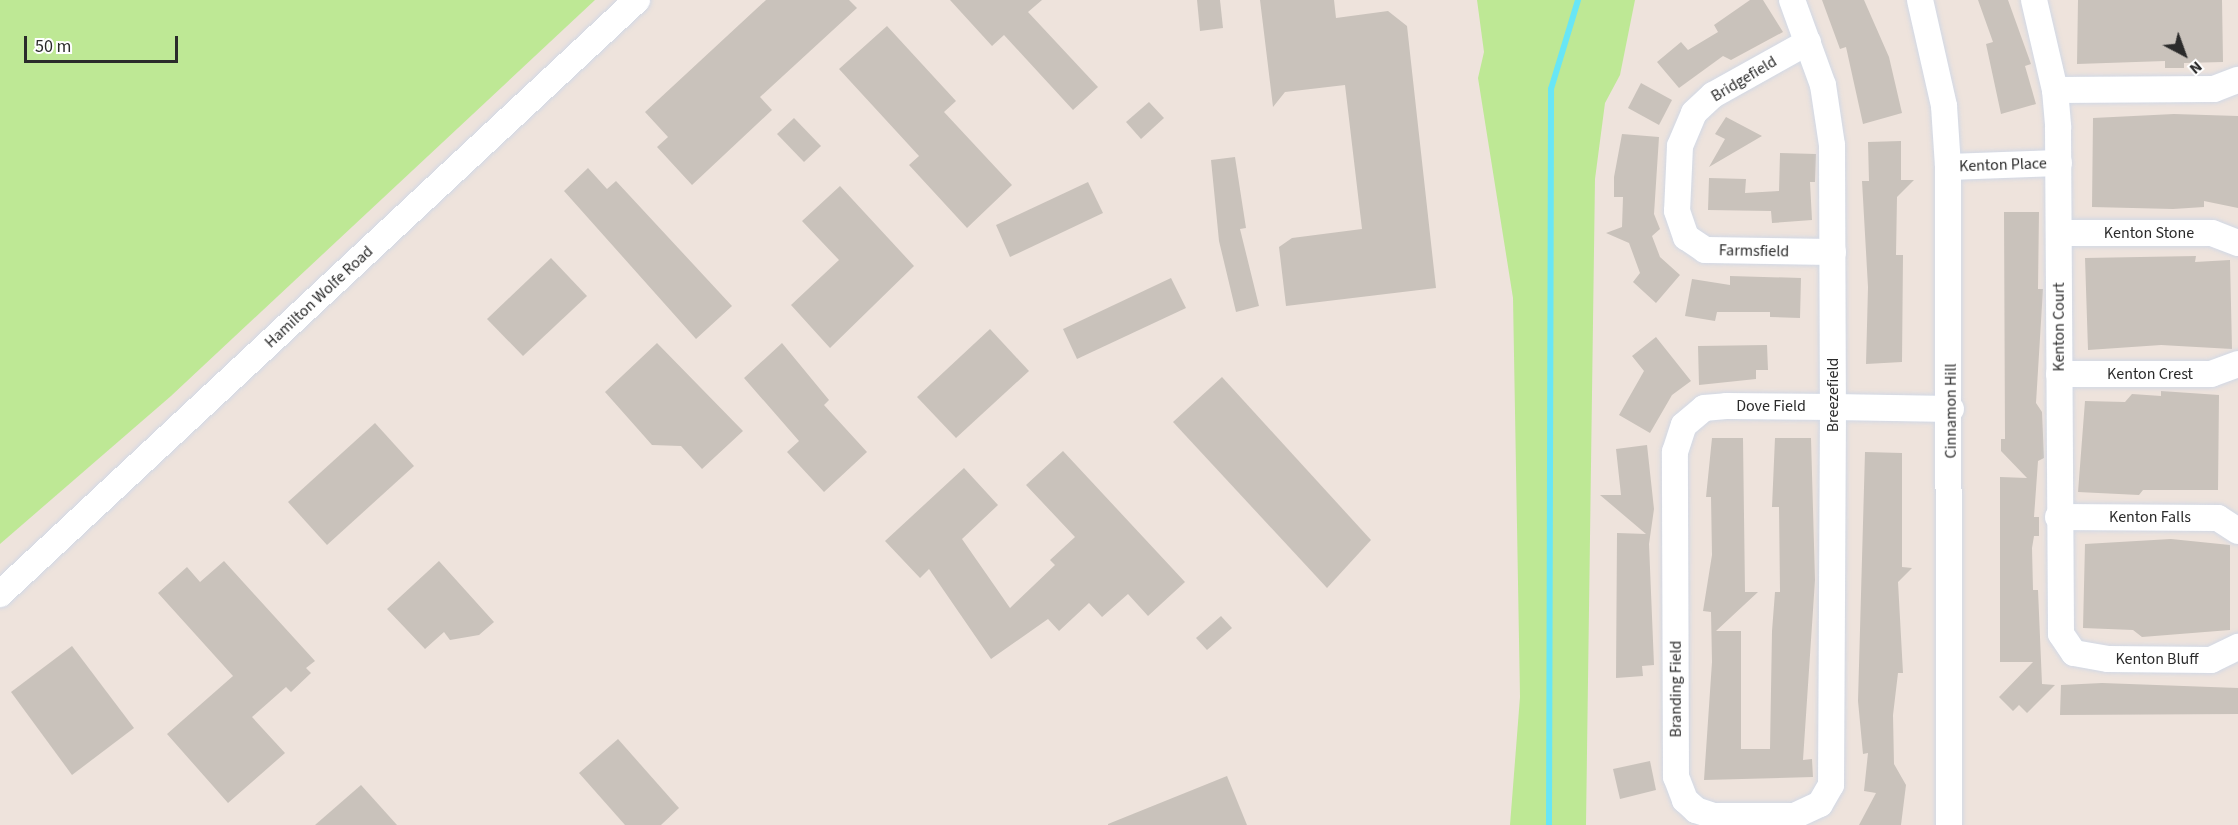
<!DOCTYPE html>
<html>
<head>
<meta charset="utf-8">
<style>
  body { margin:0 }
  #map { position:relative; width:2238px; height:825px; overflow:hidden; background:#eee3dc; font-family:"Source Sans 3",sans-serif }
  div>[style] { position:absolute }
  [style*='--x'] { left:calc(var(--x)*1px); top:calc(var(--y)*1px); width:calc(var(--w)*1px); rotate:calc(var(--a)*1deg) }
  .green>* { inset:0; background:#bee895 }
  .stream>* { height:6px; margin:-3px; padding:0 3px; transform-origin:3px; border-radius:3px; background:#68e6f6 }
  .building>* { inset:0; background:#c9c2bb }
  .roads { filter:drop-shadow(0 0 2px #d1d8e5) drop-shadow(0 0 2px #d1d8e5) }
  .minor>* { height:26px; margin:-13px; padding:0 13px; transform-origin:13px; border-radius:13px; background:#fff }
  span { translate:-50% -50%; white-space:nowrap; text-align:center; line-height:1.15; -webkit-text-stroke:5px #fff; paint-order:stroke }
  .street-label { font-size:16px; color:#2b2b2b }
  .north { position:absolute; left:2154px; top:24px; width:60px; height:60px; -webkit-text-stroke:4px #fff; paint-order:stroke; rotate:139deg; font-size:16px; font-weight:700; line-height:24px; text-align:center; color:#2b2b2b }
  .north::after { content:''; display:block; margin:auto; width:21px; height:27px; background:#2b2b2b; clip-path:polygon(50% 0,100% 100%,50% 72%,0 100%) }
  .scale { position:absolute; left:24px; top:36px; width:154px; height:27px; box-sizing:border-box; border:3px solid #2b2b2b; border-top:0; padding-left:8px; font-size:18px; line-height:21px; white-space:nowrap; color:#2b2b2b; -webkit-text-stroke:4px #fff; paint-order:stroke }
</style>
</head>
<body>
<div id="map">
  <div class="green">
    <div style="clip-path:polygon(0 0,595px 0,171px 396px,0 544px)"></div>
    <div style="clip-path:polygon(1477px 0,1635px 0,1620px 75px,1605px 103px,1595px 179px,1586px 825px,1510px 825px,1520px 697px,1513px 298px,1478px 78px,1484px 52px)"></div>
  </div>
  <div class="stream">
    <div style="--x:1549;--y:825;--w:736;--a:-89.84"></div>
    <div style="--x:1551;--y:89;--w:93;--a:-73.1"></div>
  </div>
  <div class="building">
    <div style="clip-path:polygon(766px 0,849px 0,857px 8px,760px 97px,772px 110px,692px 185px,657px 147px,668px 137px,645px 112px)"></div>
    <div style="clip-path:polygon(950px 0,1042px 0,1028px 12px,1098px 87px,1073px 110px,1004px 35px,992px 46px)"></div>
    <div style="clip-path:polygon(1197px 0,1220px 0,1223px 28px,1200px 31px)"></div>
    <div style="clip-path:polygon(1260px 0,1334px 0,1336px 18px,1388px 11px,1407px 26px,1436px 288px,1286px 306px,1279px 247px,1292px 238px,1362px 229px,1345px 85px,1285px 92px,1273px 107px)"></div>
    <div style="clip-path:polygon(1750px 0,1763px 0,1783px 32px,1731px 60px,1723px 56px,1679px 88px,1657px 62px,1681px 42px,1688px 50px,1718px 32px,1714px 25px)"></div>
    <div style="clip-path:polygon(1822px 0,1864px 0,1889px 57px,1902px 113px,1863px 124px,1846px 47px,1840px 49px)"></div>
    <div style="clip-path:polygon(1978px 0,2008px 0,2031px 64px,2025px 66px,2036px 104px,2001px 114px,1986px 44px,1993px 42px)"></div>
    <div style="clip-path:polygon(2078px 0,2222px 0,2223px 62px,2184px 63px,2184px 68px,2165px 68px,2165px 61px,2077px 64px)"></div>
    <div style="clip-path:polygon(887px 26px,956px 101px,944px 112px,1012px 185px,967px 228px,909px 165px,919px 156px,839px 69px)"></div>
    <div style="clip-path:polygon(1641px 83px,1672px 100px,1659px 125px,1628px 108px)"></div>
    <div style="clip-path:polygon(1149px 102px,1164px 118px,1141px 139px,1126px 122px)"></div>
    <div style="clip-path:polygon(2174px 114px,2238px 116px,2238px 208px,2204px 201px,2204px 207px,2173px 209px,2092px 207px,2093px 118px)"></div>
    <div style="clip-path:polygon(1726px 117px,1762px 136px,1709px 167px,1725px 139px,1715px 134px)"></div>
    <div style="clip-path:polygon(794px 118px,821px 146px,804px 162px,777px 134px)"></div>
    <div style="clip-path:polygon(1622px 134px,1659px 137px,1654px 214px,1660px 229px,1652px 236px,1660px 257px,1680px 275px,1656px 303px,1633px 282px,1640px 273px,1629px 243px,1606px 233px,1622px 227px,1623px 197px,1614px 197px,1614px 177px)"></div>
    <div style="clip-path:polygon(1901px 141px,1901px 180px,1914px 180px,1897px 197px,1896px 255px,1903px 255px,1902px 362px,1866px 364px,1868px 287px,1862px 181px,1869px 181px,1868px 142px)"></div>
    <div style="clip-path:polygon(1780px 153px,1816px 154px,1815px 182px,1810px 182px,1812px 220px,1772px 223px,1771px 211px,1708px 210px,1709px 178px,1746px 179px,1745px 193px,1779px 191px)"></div>
    <div style="clip-path:polygon(1235px 157px,1246px 228px,1240px 229px,1259px 306px,1236px 312px,1219px 241px,1211px 160px)"></div>
    <div style="clip-path:polygon(588px 168px,607px 189px,616px 181px,732px 306px,696px 339px,564px 191px)"></div>
    <div style="clip-path:polygon(1088px 182px,1103px 213px,1010px 257px,996px 225px)"></div>
    <div style="clip-path:polygon(840px 186px,914px 266px,830px 348px,791px 305px,839px 260px,802px 221px)"></div>
    <div style="clip-path:polygon(2004px 212px,2039px 212px,2038px 289px,2043px 289px,2036px 403px,2042px 412px,2044px 458px,2038px 461px,2034px 517px,2039px 517px,2039px 536px,2034px 536px,2032px 548px,2033px 590px,2038px 590px,2042px 684px,2055px 685px,2027px 713px,2019px 705px,2013px 711px,1999px 697px,2033px 662px,2000px 662px,2000px 477px,2027px 478px,2001px 451px,2001px 439px,2005px 439px)"></div>
    <div style="clip-path:polygon(2196px 256px,2195px 262px,2230px 260px,2232px 349px,2161px 345px,2088px 350px,2085px 258px)"></div>
    <div style="clip-path:polygon(551px 258px,587px 296px,523px 356px,487px 319px)"></div>
    <div style="clip-path:polygon(1730px 276px,1801px 278px,1800px 318px,1770px 317px,1770px 312px,1717px 312px,1715px 321px,1685px 316px,1692px 279px,1730px 285px)"></div>
    <div style="clip-path:polygon(1171px 278px,1186px 308px,1077px 359px,1063px 329px)"></div>
    <div style="clip-path:polygon(990px 329px,1029px 371px,956px 438px,917px 397px)"></div>
    <div style="clip-path:polygon(1656px 337px,1691px 381px,1672px 395px,1650px 433px,1619px 415px,1644px 371px,1632px 356px)"></div>
    <div style="clip-path:polygon(657px 343px,743px 431px,702px 469px,681px 446px,652px 445px,605px 392px)"></div>
    <div style="clip-path:polygon(782px 343px,829px 400px,824px 405px,867px 452px,824px 492px,787px 452px,799px 441px,744px 378px)"></div>
    <div style="clip-path:polygon(1767px 345px,1768px 370px,1756px 370px,1756px 379px,1699px 385px,1698px 346px)"></div>
    <div style="clip-path:polygon(1222px 377px,1371px 540px,1327px 588px,1173px 422px)"></div>
    <div style="clip-path:polygon(2161px 391px,2219px 395px,2218px 490px,2143px 490px,2139px 495px,2078px 492px,2085px 401px,2125px 402px,2132px 394px,2161px 396px)"></div>
    <div style="clip-path:polygon(375px 423px,414px 466px,327px 545px,288px 502px)"></div>
    <div style="clip-path:polygon(1712px 438px,1743px 438px,1745px 592px,1758px 592px,1716px 631px,1741px 631px,1741px 749px,1770px 749px,1772px 631px,1775px 592px,1780px 592px,1779px 507px,1772px 507px,1775px 438px,1811px 438px,1815px 580px,1803px 760px,1812px 759px,1813px 777px,1704px 780px,1712px 662px,1711px 612px,1703px 611px,1712px 555px,1711px 497px,1706px 497px)"></div>
    <div style="clip-path:polygon(1647px 445px,1654px 509px,1649px 544px,1654px 665px,1642px 666px,1643px 676px,1616px 678px,1617px 533px,1646px 534px,1600px 495px,1621px 495px,1616px 449px)"></div>
    <div style="clip-path:polygon(1063px 451px,1185px 582px,1148px 616px,1128px 594px,1102px 617px,1089px 603px,1059px 631px,1048px 619px,991px 659px,929px 569px,920px 578px,885px 541px,964px 468px,998px 505px,962px 539px,1010px 608px,1055px 565px,1050px 560px,1075px 537px,1026px 485px)"></div>
    <div style="clip-path:polygon(1865px 452px,1902px 453px,1902px 567px,1912px 568px,1898px 582px,1903px 673px,1898px 673px,1893px 715px,1894px 764px,1906px 785px,1901px 825px,1859px 825px,1876px 793px,1864px 791px,1868px 753px,1863px 754px,1858px 701px)"></div>
    <div style="clip-path:polygon(2171px 539px,2230px 545px,2230px 630px,2142px 637px,2133px 630px,2083px 628px,2085px 544px)"></div>
    <div style="clip-path:polygon(224px 561px,315px 661px,306px 668px,311px 673px,291px 692px,286px 687px,252px 717px,285px 753px,228px 803px,167px 734px,233px 676px,158px 593px,187px 567px,200px 582px)"></div>
    <div style="clip-path:polygon(439px 561px,494px 622px,479px 635px,450px 640px,444px 632px,425px 649px,387px 609px)"></div>
    <div style="clip-path:polygon(1221px 616px,1232px 628px,1207px 650px,1196px 638px)"></div>
    <div style="clip-path:polygon(72px 646px,134px 728px,72px 775px,11px 692px)"></div>
    <div style="clip-path:polygon(2102px 683px,2238px 688px,2238px 714px,2060px 715px,2061px 685px)"></div>
    <div style="clip-path:polygon(618px 739px,679px 808px,661px 825px,625px 825px,579px 773px)"></div>
    <div style="clip-path:polygon(1650px 761px,1656px 790px,1620px 799px,1613px 769px)"></div>
    <div style="clip-path:polygon(1227px 776px,1247px 825px,1108px 825px,1108px 824px)"></div>
    <div style="clip-path:polygon(361px 785px,397px 825px,315px 825px)"></div>
  </div>
  <div class="roads">
    <div class="minor">
      <div style="--x:1792;--y:0;--w:90;--a:70"></div>
      <div style="--x:1823;--y:85;--w:61;--a:81.5"></div>
      <div style="--x:1832;--y:145;--w:262;--a:89.8"></div>
      <div style="--x:1833;--y:407;--w:378;--a:90.3"></div>
      <div style="--x:1831;--y:785;--w:22;--a:120"></div>
      <div style="--x:1820;--y:804;--w:29;--a:155"></div>
      <div style="--x:1794;--y:816;--w:80;--a:180"></div>
      <div style="--x:1714;--y:816;--w:19;--a:-162"></div>
      <div style="--x:1696;--y:810;--w:15;--a:-138"></div>
      <div style="--x:1685;--y:800;--w:25;--a:-111"></div>
      <div style="--x:1676;--y:777;--w:325;--a:-90.2"></div>
      <div style="--x:1675;--y:452;--w:28;--a:-72"></div>
      <div style="--x:1684;--y:425;--w:26;--a:-40"></div>
      <div style="--x:1704;--y:408;--w:22;--a:-5"></div>
      <div style="--x:1726;--y:406;--w:107;--a:0.5"></div>
      <div style="--x:1833;--y:407;--w:118;--a:1"></div>
      <div style="--x:1920;--y:0;--w:109;--a:77.2"></div>
      <div style="--x:1944;--y:106;--w:61;--a:86.2"></div>
      <div style="--x:1948;--y:167;--w:658;--a:89.91"></div>
      <div style="--x:2034;--y:0;--w:92;--a:76.9"></div>
      <div style="--x:2055;--y:90;--w:38;--a:85"></div>
      <div style="--x:2058;--y:128;--w:506;--a:89.66"></div>
      <div style="--x:2061;--y:634;--w:23;--a:56"></div>
      <div style="--x:2074;--y:653;--w:35;--a:10"></div>
      <div style="--x:2108;--y:659;--w:103;--a:0.6"></div>
      <div style="--x:2211;--y:660;--w:30;--a:-26"></div>
      <div style="--x:1808;--y:42;--w:109;--a:150.8"></div>
      <div style="--x:1713;--y:95;--w:26;--a:137"></div>
      <div style="--x:1694;--y:113;--w:36;--a:113"></div>
      <div style="--x:1680;--y:146;--w:65;--a:92.6"></div>
      <div style="--x:1677;--y:211;--w:28;--a:71"></div>
      <div style="--x:1686;--y:237;--w:23;--a:34"></div>
      <div style="--x:1705;--y:250;--w:128;--a:0.9"></div>
      <div style="--x:2055;--y:90;--w:159;--a:-0.4"></div>
      <div style="--x:2214;--y:89;--w:26;--a:-21"></div>
      <div style="--x:1948;--y:167;--w:111;--a:-2.1"></div>
      <div style="--x:2059;--y:233;--w:153;--a:0"></div>
      <div style="--x:2212;--y:233;--w:28;--a:21"></div>
      <div style="--x:2059;--y:374;--w:152;--a:0"></div>
      <div style="--x:2211;--y:374;--w:29;--a:-20"></div>
      <div style="--x:2058;--y:517;--w:160;--a:0.4"></div>
      <div style="--x:2218;--y:518;--w:24;--a:33"></div>
      <div style="--x:0;--y:594;--w:871;--a:-43"></div>
    </div>
  </div>
  <div class="street-label">
    <span style="left:1744px;top:79px;rotate:-31deg">Bridgefield</span>
    <span style="left:2003px;top:165px;rotate:-2deg">Kenton Place</span>
    <span style="left:2149px;top:233px">Kenton Stone</span>
    <span style="left:1754px;top:251px;rotate:1deg">Farmsfield</span>
    <span style="left:319px;top:297px;rotate:-43deg">Hamilton Wolfe Road</span>
    <span style="left:2059px;top:327px;rotate:-90deg">Kenton Court</span>
    <span style="left:2150px;top:374px">Kenton Crest</span>
    <span style="left:1833px;top:395px;rotate:-90deg">Breezefield</span>
    <span style="left:1771px;top:406px">Dove Field</span>
    <span style="left:1951px;top:411px;rotate:-90deg">Cinnamon Hill</span>
    <span style="left:2150px;top:517px">Kenton Falls</span>
    <span style="left:2157px;top:659px">Kenton Bluff</span>
    <span style="left:1676px;top:689px;rotate:-90deg">Branding Field</span>
  </div>
  <div class="north">N</div>
  <div class="scale">50 m</div>
</div>
</body>
</html>
